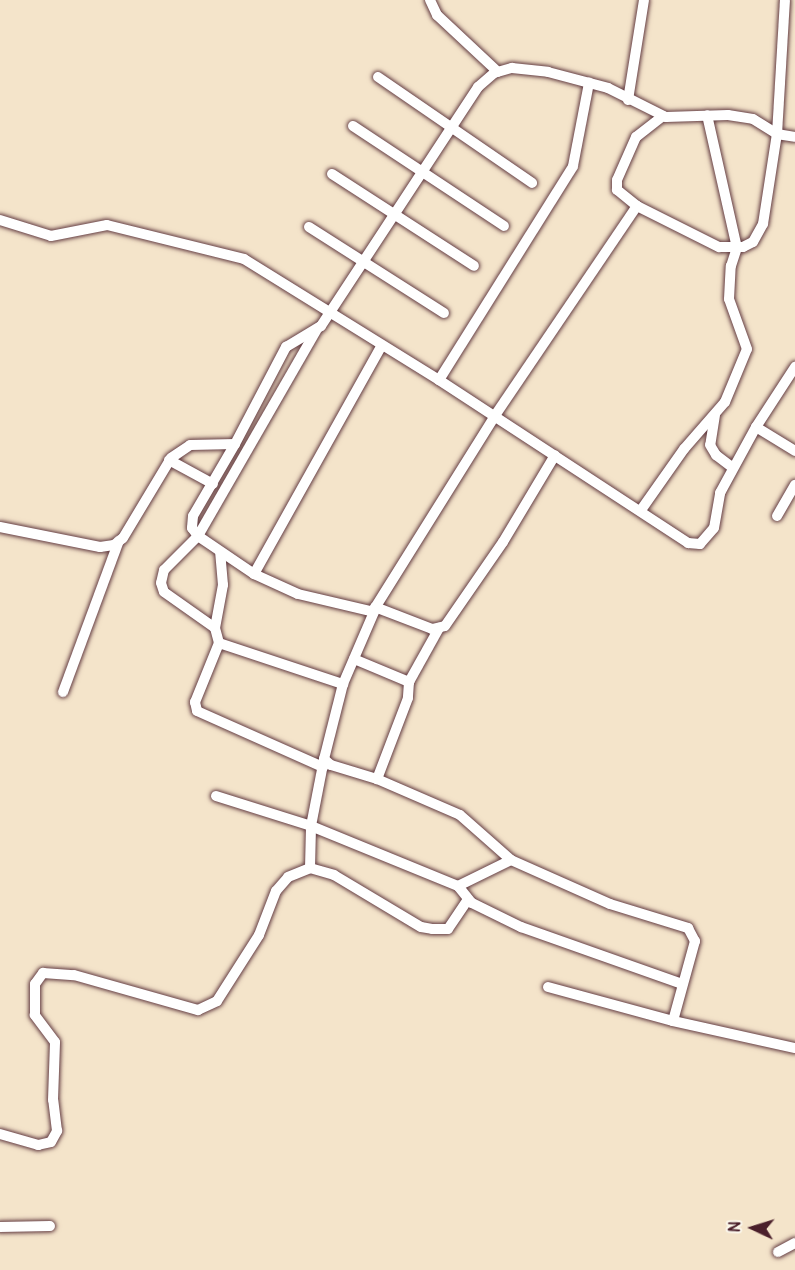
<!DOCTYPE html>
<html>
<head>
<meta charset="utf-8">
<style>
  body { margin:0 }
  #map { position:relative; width:795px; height:1270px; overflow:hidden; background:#f4e4ca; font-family:Pangolin,sans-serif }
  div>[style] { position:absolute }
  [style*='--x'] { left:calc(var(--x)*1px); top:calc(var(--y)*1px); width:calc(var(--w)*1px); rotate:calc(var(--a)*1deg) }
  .roads { filter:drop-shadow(0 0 2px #643d43) drop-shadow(0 0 2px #643d43) }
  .minor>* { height:10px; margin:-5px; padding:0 5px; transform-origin:5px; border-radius:5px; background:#fff }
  span { translate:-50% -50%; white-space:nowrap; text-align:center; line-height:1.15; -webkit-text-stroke:4.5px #fbf7ec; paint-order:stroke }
  .north { position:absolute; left:723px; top:1198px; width:60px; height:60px; -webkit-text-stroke:4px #fbf7ec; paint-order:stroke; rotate:274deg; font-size:16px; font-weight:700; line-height:24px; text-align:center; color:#4a1f2b }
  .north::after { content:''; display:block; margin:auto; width:21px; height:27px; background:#4a1f2b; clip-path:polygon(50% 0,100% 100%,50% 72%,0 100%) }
</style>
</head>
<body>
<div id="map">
  <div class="roads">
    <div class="minor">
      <div style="--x:430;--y:0;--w:17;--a:65"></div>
      <div style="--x:437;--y:15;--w:83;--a:43.1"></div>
      <div style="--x:378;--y:77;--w:187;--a:34.5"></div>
      <div style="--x:628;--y:100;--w:101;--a:-80.9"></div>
      <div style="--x:353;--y:126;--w:181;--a:33.5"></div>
      <div style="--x:332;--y:174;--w:169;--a:32.9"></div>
      <div style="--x:637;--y:206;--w:26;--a:-141"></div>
      <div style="--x:617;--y:190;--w:10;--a:-90"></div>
      <div style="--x:617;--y:180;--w:47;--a:-66.2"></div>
      <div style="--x:636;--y:137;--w:34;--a:-38"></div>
      <div style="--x:0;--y:220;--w:53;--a:17.4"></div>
      <div style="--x:51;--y:236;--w:57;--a:-11.1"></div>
      <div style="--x:107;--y:225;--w:141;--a:13.9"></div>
      <div style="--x:244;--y:259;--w:229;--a:31.8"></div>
      <div style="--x:439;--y:380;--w:298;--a:33.2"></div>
      <div style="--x:688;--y:543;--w:12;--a:5"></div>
      <div style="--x:700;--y:544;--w:21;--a:-49"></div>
      <div style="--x:714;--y:528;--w:36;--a:-80"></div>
      <div style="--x:720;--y:493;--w:75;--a:-61.4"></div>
      <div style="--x:756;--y:427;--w:46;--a:31.6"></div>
      <div style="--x:309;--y:227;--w:160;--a:32.5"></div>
      <div style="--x:317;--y:329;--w:239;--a:119.9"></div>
      <div style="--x:198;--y:536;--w:48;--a:135"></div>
      <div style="--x:164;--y:570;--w:13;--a:103"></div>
      <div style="--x:161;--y:583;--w:9;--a:72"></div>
      <div style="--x:164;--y:592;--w:62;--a:35.2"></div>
      <div style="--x:215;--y:628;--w:16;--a:75"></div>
      <div style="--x:219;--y:643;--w:131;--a:18.3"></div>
      <div style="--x:439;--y:380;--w:252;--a:-57.9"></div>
      <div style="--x:573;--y:166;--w:85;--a:-79.1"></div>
      <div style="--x:715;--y:415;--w:30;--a:99"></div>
      <div style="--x:710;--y:445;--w:12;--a:59"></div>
      <div style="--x:716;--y:455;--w:21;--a:37"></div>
      <div style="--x:756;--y:427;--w:72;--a:-57"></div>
      <div style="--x:235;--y:444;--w:83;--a:120.3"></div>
      <div style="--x:193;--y:516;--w:12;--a:95"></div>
      <div style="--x:192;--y:528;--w:10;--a:53"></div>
      <div style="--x:198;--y:536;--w:68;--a:34.2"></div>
      <div style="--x:254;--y:574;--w:48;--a:24.4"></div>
      <div style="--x:298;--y:594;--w:78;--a:13.3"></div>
      <div style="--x:374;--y:612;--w:78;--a:113.3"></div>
      <div style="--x:343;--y:684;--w:77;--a:104.2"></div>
      <div style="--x:324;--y:759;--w:9;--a:41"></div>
      <div style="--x:331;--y:765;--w:48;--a:16.9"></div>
      <div style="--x:377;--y:779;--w:90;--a:23.4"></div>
      <div style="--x:460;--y:815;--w:68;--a:41.4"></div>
      <div style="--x:511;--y:860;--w:108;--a:24"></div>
      <div style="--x:610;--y:904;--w:82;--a:17.1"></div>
      <div style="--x:688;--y:928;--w:15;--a:62"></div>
      <div style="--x:695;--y:941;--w:83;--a:105.4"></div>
      <div style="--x:673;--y:1021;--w:125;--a:12.5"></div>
      <div style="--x:169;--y:460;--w:50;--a:28.6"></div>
      <div style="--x:641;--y:510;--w:75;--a:-54.8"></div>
      <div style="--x:684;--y:449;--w:62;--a:-48.9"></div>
      <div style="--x:725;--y:402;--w:57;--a:-67.5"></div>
      <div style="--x:747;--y:349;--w:53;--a:-109.8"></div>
      <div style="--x:729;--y:299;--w:33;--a:-87"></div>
      <div style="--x:731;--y:266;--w:19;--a:-72"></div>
      <div style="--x:737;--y:248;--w:136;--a:-102.7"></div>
      <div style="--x:777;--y:516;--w:36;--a:-60"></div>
      <div style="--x:0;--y:527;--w:102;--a:11.3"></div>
      <div style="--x:100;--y:547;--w:14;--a:-8"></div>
      <div style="--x:114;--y:545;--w:11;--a:-38"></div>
      <div style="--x:123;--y:538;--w:93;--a:-59"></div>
      <div style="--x:171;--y:458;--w:23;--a:-34"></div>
      <div style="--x:190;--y:445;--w:45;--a:-1.3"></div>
      <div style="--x:235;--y:444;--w:110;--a:-62.3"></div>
      <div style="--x:286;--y:347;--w:41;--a:-31"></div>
      <div style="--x:321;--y:326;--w:286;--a:-56.7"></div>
      <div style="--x:478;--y:87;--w:21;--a:-41"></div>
      <div style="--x:494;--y:73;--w:19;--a:-16"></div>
      <div style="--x:512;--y:68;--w:36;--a:6"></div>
      <div style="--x:548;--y:72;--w:62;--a:14.9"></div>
      <div style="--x:608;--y:88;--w:65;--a:26.6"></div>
      <div style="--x:666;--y:117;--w:62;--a:-1.8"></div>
      <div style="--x:728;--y:115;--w:25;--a:9"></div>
      <div style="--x:753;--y:119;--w:28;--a:32"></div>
      <div style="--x:777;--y:134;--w:18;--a:9"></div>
      <div style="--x:254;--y:574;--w:262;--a:-60.8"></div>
      <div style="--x:375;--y:607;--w:61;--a:21.1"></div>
      <div style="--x:432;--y:629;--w:13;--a:-13"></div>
      <div style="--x:445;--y:626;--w:102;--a:-55.4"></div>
      <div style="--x:503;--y:542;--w:101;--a:-59.1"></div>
      <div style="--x:373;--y:611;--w:229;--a:-58"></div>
      <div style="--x:494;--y:417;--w:255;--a:-55.9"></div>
      <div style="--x:637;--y:206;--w:92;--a:26.6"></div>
      <div style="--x:719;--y:247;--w:24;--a:0"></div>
      <div style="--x:743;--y:247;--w:11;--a:-27"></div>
      <div style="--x:753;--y:242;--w:21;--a:-61"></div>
      <div style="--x:763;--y:224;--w:91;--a:-81.2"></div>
      <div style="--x:777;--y:134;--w:134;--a:-86.6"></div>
      <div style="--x:215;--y:628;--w:44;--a:-79.5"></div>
      <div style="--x:223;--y:585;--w:32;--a:-95"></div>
      <div style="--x:219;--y:643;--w:64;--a:112.1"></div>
      <div style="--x:195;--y:702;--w:9;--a:77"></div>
      <div style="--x:197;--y:711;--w:138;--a:24"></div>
      <div style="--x:354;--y:659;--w:60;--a:22.7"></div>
      <div style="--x:409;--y:682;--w:16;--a:94"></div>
      <div style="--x:408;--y:698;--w:87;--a:110.9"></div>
      <div style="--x:409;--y:682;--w:62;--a:-60.9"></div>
      <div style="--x:63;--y:692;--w:161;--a:-69.7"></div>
      <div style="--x:216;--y:796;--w:100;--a:17.5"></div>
      <div style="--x:311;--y:826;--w:159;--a:22.2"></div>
      <div style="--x:458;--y:886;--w:22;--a:51"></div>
      <div style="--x:472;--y:903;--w:55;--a:26.1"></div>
      <div style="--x:521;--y:927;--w:171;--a:19.5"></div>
      <div style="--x:310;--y:868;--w:25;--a:16"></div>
      <div style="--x:334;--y:875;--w:101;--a:30.9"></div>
      <div style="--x:421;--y:927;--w:11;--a:10"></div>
      <div style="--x:432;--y:929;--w:16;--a:0"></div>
      <div style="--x:448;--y:929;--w:36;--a:-56"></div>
      <div style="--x:458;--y:886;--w:59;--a:-26.1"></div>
      <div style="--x:548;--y:987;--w:130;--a:15.2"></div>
      <div style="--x:0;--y:1134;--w:40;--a:16"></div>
      <div style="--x:38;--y:1145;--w:13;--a:-13"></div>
      <div style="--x:51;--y:1142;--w:13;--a:-61"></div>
      <div style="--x:57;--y:1131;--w:31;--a:-97"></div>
      <div style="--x:53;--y:1100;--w:58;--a:-88"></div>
      <div style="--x:55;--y:1042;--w:34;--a:-127"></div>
      <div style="--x:35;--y:1015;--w:31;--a:-90"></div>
      <div style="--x:35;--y:984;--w:14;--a:-54"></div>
      <div style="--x:43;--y:973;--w:31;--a:4"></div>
      <div style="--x:74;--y:975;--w:129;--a:15.8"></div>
      <div style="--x:198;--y:1010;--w:21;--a:-25"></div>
      <div style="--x:217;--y:1001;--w:78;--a:-57.5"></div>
      <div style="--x:259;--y:935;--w:47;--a:-68.9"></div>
      <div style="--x:276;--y:891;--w:18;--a:-49"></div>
      <div style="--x:288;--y:877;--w:24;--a:-22"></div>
      <div style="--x:310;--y:868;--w:42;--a:-88.6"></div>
      <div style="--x:311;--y:826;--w:68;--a:-79"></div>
      <div style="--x:0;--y:1227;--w:50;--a:-1.1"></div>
      <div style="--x:778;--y:1252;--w:19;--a:-28"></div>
    </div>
  </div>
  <div class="north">N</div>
</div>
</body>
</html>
